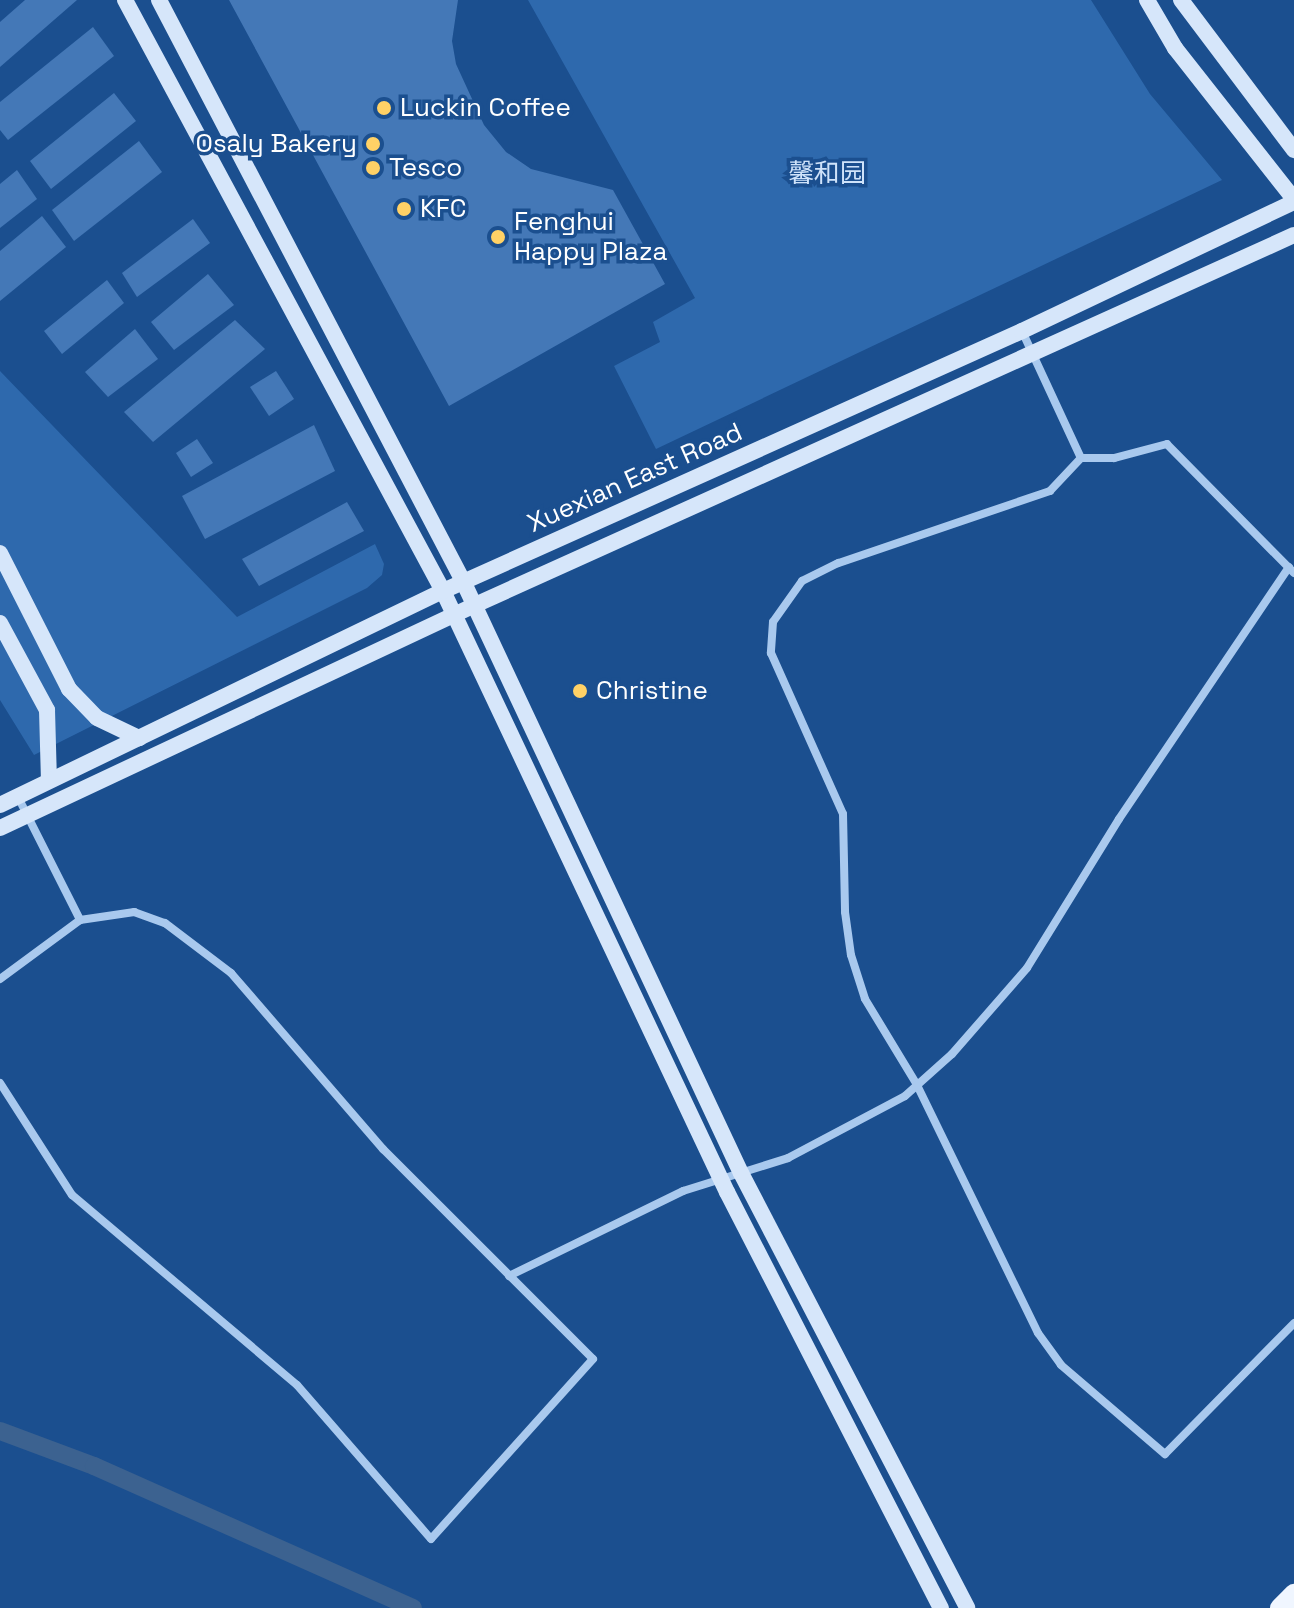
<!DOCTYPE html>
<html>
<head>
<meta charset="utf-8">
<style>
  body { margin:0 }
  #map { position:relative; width:1294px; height:1608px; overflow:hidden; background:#1b4f8f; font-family:"Space Grotesk","Noto Sans SC",sans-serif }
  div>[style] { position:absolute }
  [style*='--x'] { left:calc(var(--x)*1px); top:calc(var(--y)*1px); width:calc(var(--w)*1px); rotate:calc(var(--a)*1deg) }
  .green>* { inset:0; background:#2e69ad }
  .canal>* { height:18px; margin:-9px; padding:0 9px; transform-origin:9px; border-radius:9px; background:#3c6290 }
  .building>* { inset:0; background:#4478b7 }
  .street>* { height:8px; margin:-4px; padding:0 4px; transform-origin:4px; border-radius:4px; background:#a9c9ee }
  .secondary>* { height:16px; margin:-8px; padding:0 8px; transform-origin:8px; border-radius:8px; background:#d6e6fa }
  .primary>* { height:20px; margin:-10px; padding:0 10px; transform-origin:10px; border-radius:10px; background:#f0f6ff }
  .dots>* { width:22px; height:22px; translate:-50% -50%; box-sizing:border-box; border:4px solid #1b4f8f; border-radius:50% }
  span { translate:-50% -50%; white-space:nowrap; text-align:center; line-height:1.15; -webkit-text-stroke:7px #1b4f8f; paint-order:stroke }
  .poi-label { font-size:26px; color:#fff }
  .left { translate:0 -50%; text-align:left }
  .right { translate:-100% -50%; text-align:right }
  .park-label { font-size:26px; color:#cfe3fa }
  .street-label { font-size:26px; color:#fff }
</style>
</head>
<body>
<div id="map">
  <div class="green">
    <div style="clip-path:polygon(528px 0,1091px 0,1150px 94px,1222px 180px,656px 449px,614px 366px,660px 342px,653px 322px,695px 298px)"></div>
    <div style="clip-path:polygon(0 371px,237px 617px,375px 544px,384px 564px,382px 575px,367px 588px,34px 755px,0 700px)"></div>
  </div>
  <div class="canal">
    <div style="--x:0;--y:1431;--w:100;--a:20.4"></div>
    <div style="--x:94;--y:1466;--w:349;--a:24"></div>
  </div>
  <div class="building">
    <div style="clip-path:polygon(25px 0,77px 0,0 67px,0 22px)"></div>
    <div style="clip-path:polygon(229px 0,458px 0,452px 41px,456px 64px,484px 125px,506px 152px,531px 169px,613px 190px,665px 284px,449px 406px)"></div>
    <div style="clip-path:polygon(93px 27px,114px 56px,8px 140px,0 130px,0 102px)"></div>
    <div style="clip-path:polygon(114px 93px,136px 121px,51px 189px,30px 161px)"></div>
    <div style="clip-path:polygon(139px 141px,162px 172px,74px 241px,52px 210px)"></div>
    <div style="clip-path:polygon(17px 170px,37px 199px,0 228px,0 184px)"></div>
    <div style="clip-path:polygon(42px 216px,66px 247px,0 301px,0 251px)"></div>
    <div style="clip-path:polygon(193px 219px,210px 243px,137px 297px,122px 273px)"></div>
    <div style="clip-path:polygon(208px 274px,234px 305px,174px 350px,151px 322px)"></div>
    <div style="clip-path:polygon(107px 280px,124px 303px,62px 354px,44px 331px)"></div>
    <div style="clip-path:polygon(235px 320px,265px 349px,153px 442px,124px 412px)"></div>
    <div style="clip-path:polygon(135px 329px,158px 359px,108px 397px,85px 372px)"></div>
    <div style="clip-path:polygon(276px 371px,294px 399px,269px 416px,250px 387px)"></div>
    <div style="clip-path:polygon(314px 425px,335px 471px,205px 539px,182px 496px)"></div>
    <div style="clip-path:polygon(197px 439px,213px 463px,191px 477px,176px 453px)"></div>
    <div style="clip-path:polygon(347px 502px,364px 531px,259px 586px,242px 559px)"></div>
  </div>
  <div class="street">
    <div style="--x:1022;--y:331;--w:140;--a:65.1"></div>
    <div style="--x:1294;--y:573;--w:181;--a:-134.6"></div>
    <div style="--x:1167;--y:444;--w:55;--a:165.2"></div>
    <div style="--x:1114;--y:458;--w:33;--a:180"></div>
    <div style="--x:1081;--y:458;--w:45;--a:133.2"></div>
    <div style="--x:1050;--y:491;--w:224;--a:161.2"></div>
    <div style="--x:838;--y:563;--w:40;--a:153.4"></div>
    <div style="--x:802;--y:581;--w:50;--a:125.3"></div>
    <div style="--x:773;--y:622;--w:31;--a:94"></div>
    <div style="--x:771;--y:653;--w:176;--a:65.9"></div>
    <div style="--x:843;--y:814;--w:98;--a:88.8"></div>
    <div style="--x:845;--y:912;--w:43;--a:82.1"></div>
    <div style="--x:851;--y:955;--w:46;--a:72.3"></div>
    <div style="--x:865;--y:999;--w:100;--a:58.8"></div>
    <div style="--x:917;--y:1085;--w:276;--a:64"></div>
    <div style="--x:1038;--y:1333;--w:39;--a:54"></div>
    <div style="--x:1061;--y:1365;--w:137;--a:40.6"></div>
    <div style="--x:1165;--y:1454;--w:184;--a:-45.4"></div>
    <div style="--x:18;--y:797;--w:138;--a:63.2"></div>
    <div style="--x:0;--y:979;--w:99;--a:-36.4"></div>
    <div style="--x:80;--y:920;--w:55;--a:-8.4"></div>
    <div style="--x:134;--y:912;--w:33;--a:20"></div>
    <div style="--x:165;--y:923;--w:83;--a:37.1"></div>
    <div style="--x:231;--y:973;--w:233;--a:49.2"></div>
    <div style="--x:383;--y:1149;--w:297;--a:45"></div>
    <div style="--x:593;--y:1359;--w:242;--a:132"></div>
    <div style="--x:431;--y:1539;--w:204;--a:-131"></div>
    <div style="--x:297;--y:1385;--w:294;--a:-139.8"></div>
    <div style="--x:72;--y:1195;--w:133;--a:-122.7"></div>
    <div style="--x:509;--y:1276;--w:194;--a:-26"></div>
    <div style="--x:683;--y:1191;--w:110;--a:-17.4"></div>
    <div style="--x:788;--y:1158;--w:132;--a:-27.9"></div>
    <div style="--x:905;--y:1096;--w:63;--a:-41.8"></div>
    <div style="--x:952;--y:1054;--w:114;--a:-48.9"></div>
    <div style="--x:1027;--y:968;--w:175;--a:-58.3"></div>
    <div style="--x:1119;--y:819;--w:304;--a:-56"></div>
  </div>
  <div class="secondary">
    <div style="--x:125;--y:0;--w:671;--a:61.72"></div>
    <div style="--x:443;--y:591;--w:665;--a:64.71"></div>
    <div style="--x:727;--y:1192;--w:468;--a:62.8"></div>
    <div style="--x:159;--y:0;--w:656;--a:62.38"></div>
    <div style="--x:463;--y:581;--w:654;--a:64.85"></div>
    <div style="--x:741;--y:1173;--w:490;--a:62.5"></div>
    <div style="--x:1147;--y:0;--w:56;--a:59.7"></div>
    <div style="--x:1175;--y:48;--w:192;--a:51.8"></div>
    <div style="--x:1181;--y:0;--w:188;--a:53"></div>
    <div style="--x:0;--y:553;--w:153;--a:63.1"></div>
    <div style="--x:69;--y:689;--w:40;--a:46"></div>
    <div style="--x:97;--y:718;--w:47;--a:25.5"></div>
    <div style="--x:0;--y:623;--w:99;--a:61.6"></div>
    <div style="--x:47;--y:710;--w:70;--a:88.4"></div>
    <div style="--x:0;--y:805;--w:492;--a:-25.8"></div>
    <div style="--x:443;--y:591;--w:635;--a:-24.18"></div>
    <div style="--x:1022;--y:331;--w:301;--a:-25.4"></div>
    <div style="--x:0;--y:828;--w:525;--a:-25.15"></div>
    <div style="--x:475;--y:605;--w:899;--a:-24.31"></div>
  </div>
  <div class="primary">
    <div style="--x:1280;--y:1608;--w:20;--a:-45"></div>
  </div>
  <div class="dots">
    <div style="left:384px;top:108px;background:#ffd166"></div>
    <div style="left:373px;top:144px;background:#ffd166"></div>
    <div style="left:373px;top:168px;background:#ffd166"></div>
    <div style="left:404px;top:209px;background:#ffd166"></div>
    <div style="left:498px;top:237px;background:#ffd166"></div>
    <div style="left:580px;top:691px;background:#ffd166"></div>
  </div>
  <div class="poi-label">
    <span class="left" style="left:400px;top:108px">Luckin Coffee</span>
    <span class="right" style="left:357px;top:144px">Osaly Bakery</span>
    <span class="left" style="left:389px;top:168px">Tesco</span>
    <span class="left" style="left:420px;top:209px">KFC</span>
    <span class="left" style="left:514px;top:237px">Fenghui<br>Happy Plaza</span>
    <span class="left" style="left:596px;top:691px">Christine</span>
  </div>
  <div class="park-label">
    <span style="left:827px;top:174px">馨和园</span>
  </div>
  <div class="street-label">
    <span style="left:635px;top:478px;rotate:-24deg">Xuexian East Road</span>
  </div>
</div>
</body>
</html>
